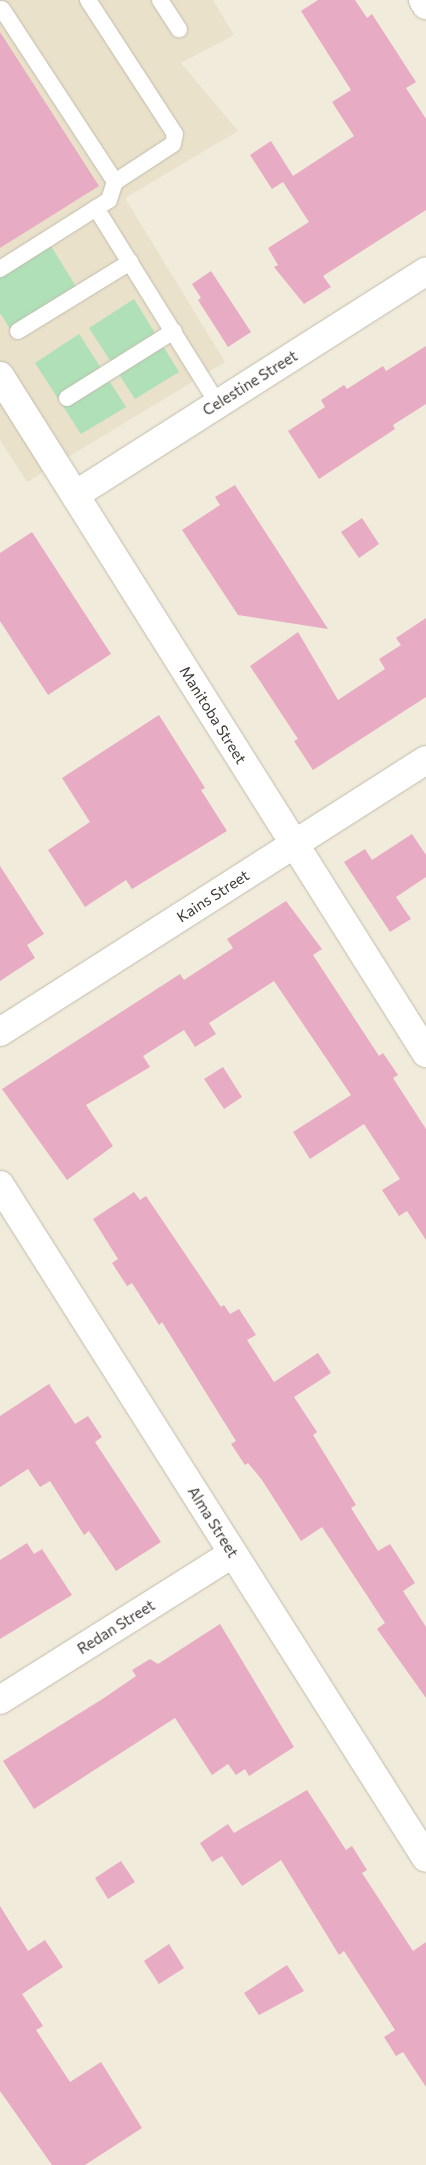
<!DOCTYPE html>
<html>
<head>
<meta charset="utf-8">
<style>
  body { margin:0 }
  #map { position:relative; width:426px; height:2165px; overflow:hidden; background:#f1ebdb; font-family:Commissioner,sans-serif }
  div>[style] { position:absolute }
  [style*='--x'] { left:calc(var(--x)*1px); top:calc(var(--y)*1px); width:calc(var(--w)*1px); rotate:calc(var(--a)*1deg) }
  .built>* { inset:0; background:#e9e1ca }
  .green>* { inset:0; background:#afe0b7 }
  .building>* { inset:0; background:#e8abc4 }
  .roads { filter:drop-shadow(0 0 1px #c1bbac) drop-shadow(0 0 1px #c1bbac) }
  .lane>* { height:16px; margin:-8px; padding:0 8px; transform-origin:8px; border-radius:8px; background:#fff }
  .street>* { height:28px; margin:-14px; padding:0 14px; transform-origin:14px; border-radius:14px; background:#fff }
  span { translate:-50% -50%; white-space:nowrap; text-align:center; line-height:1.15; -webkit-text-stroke:4px #fff; paint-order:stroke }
  .street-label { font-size:15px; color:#3d3a34 }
</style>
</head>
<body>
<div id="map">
  <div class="built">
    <div style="clip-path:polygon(0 0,213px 0,234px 35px,181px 63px,238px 131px,125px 198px,225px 362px,27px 482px,0 440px)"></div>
  </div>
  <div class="green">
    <div style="clip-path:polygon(51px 246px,80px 293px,14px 335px,0 313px,0 278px)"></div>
    <div style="clip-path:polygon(134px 299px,179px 372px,135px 399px,89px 328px)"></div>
    <div style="clip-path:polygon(79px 334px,126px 407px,81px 434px,35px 363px)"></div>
  </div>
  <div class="building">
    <div style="clip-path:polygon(318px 0,355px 0,367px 18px,372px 14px,416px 82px,406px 88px,426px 119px,426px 210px,323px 276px,331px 287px,304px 304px,274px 267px,278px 265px,268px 248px,309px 222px,283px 182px,272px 189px,250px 155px,271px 141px,293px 176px,354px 136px,332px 102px,351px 90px,301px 11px)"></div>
    <div style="clip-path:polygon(0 32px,99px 186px,0 248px)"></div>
    <div style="clip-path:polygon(211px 271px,251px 332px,228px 347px,198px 300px,201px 298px,192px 284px)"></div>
    <div style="clip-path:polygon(426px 346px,426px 404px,393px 425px,395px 429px,319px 479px,288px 431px,325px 407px,321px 400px,344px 385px,347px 389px,383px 366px,386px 371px)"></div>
    <div style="clip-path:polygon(235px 485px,328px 629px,238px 615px,182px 530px,220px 505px,215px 497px)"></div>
    <div style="clip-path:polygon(362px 518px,379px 544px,359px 558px,341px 532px)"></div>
    <div style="clip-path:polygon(32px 532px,111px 654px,48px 695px,0 621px,0 553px)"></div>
    <div style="clip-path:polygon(426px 618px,426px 697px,313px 770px,294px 741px,298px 739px,250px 666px,298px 632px,338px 700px,385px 669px,379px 659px,401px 645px,396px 638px)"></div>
    <div style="clip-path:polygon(159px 715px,205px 788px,201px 790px,227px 831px,132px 889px,126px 880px,85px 907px,48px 850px,90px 822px,62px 778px)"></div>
    <div style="clip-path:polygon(412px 834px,426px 855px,426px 877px,396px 897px,411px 919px,390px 932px,344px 862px,365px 849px,372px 860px)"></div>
    <div style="clip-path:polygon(0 866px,44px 934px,27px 945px,35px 958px,0 981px)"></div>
    <div style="clip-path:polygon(286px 901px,322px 949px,313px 955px,379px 1056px,383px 1053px,398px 1075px,393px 1078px,426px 1129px,426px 1240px,407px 1211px,399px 1216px,382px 1190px,400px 1179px,364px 1124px,310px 1159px,293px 1132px,351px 1095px,274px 981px,209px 1023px,216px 1034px,195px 1047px,184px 1030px,143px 1056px,150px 1067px,86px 1105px,113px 1146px,67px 1180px,2px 1089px,180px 974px,184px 980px,233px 948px,227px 939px)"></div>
    <div style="clip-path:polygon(223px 1067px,242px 1097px,224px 1109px,204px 1079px)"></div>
    <div style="clip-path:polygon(134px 1192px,140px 1200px,146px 1196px,221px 1307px,224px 1305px,230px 1314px,239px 1309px,256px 1335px,247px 1340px,274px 1382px,318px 1353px,331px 1373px,294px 1397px,317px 1432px,313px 1435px,356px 1505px,351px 1508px,378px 1551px,390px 1544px,415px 1583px,403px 1591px,426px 1627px,426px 1698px,377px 1629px,385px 1623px,322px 1527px,301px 1541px,262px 1480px,248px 1463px,245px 1465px,231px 1444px,236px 1441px,162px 1322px,159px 1325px,132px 1283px,127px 1286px,112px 1263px,118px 1259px,93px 1219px)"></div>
    <div style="clip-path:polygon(49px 1384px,75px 1424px,88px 1416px,102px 1437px,95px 1442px,161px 1542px,116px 1571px,89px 1531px,84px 1535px,50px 1481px,40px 1487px,28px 1469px,0 1487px,0 1416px)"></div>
    <div style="clip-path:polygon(27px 1543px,34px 1554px,42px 1549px,72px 1595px,0 1639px,0 1560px)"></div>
    <div style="clip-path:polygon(220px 1624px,294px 1747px,249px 1776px,245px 1769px,236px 1775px,228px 1764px,212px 1775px,175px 1718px,34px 1809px,3px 1761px,104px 1698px,136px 1676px,132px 1670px,150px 1659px,158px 1664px)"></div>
    <div style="clip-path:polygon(307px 1790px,346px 1850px,352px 1846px,367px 1870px,362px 1873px,413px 1951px,426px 1942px,426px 2087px,403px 2052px,396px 2056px,384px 2037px,395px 2030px,344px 1951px,339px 1955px,281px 1860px,242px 1886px,222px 1856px,212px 1862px,200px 1843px,228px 1824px,234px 1833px)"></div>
    <div style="clip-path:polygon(121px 1861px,135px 1882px,108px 1899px,95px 1878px)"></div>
    <div style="clip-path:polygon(0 1906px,28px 1951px,45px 1940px,63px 1967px,22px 1994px,43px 2026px,36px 2030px,70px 2082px,101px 2062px,142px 2128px,85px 2165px,52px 2165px,0 2091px)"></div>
    <div style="clip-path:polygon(169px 1944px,184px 1968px,159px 1984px,144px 1961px)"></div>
    <div style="clip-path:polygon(287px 1965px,304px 1991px,259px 2015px,244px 1993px)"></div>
  </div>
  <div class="roads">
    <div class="lane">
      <div style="--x:160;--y:0;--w:35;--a:57"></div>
      <div style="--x:2;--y:9;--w:207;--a:56.8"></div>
      <div style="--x:115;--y:182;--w:69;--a:-33.2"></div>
      <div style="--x:173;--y:144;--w:10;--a:-79"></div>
      <div style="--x:175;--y:134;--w:160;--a:-123"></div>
      <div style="--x:96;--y:208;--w:231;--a:58.1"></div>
      <div style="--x:0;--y:269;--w:129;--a:-32.3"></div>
      <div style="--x:109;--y:200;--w:19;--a:-72"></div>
      <div style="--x:18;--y:331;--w:132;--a:-31.6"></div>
      <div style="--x:67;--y:398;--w:126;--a:-32.1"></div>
    </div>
    <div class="street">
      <div style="--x:423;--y:0;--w:6;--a:59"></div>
      <div style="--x:0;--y:376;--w:800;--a:57.82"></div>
      <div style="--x:75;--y:495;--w:416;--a:-32.5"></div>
      <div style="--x:0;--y:1032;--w:505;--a:-32.56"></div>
      <div style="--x:0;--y:1185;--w:796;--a:57.67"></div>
      <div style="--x:0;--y:1700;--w:275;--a:-32.2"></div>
    </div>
  </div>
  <div class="street-label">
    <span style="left:250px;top:383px;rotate:-32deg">Celestine Street</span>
    <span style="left:213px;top:715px;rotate:58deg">Manitoba Street</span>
    <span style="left:213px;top:896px;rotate:-33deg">Kains Street</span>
    <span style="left:213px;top:1522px;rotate:58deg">Alma Street</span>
    <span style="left:116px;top:1627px;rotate:-32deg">Redan Street</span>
  </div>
</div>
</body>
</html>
